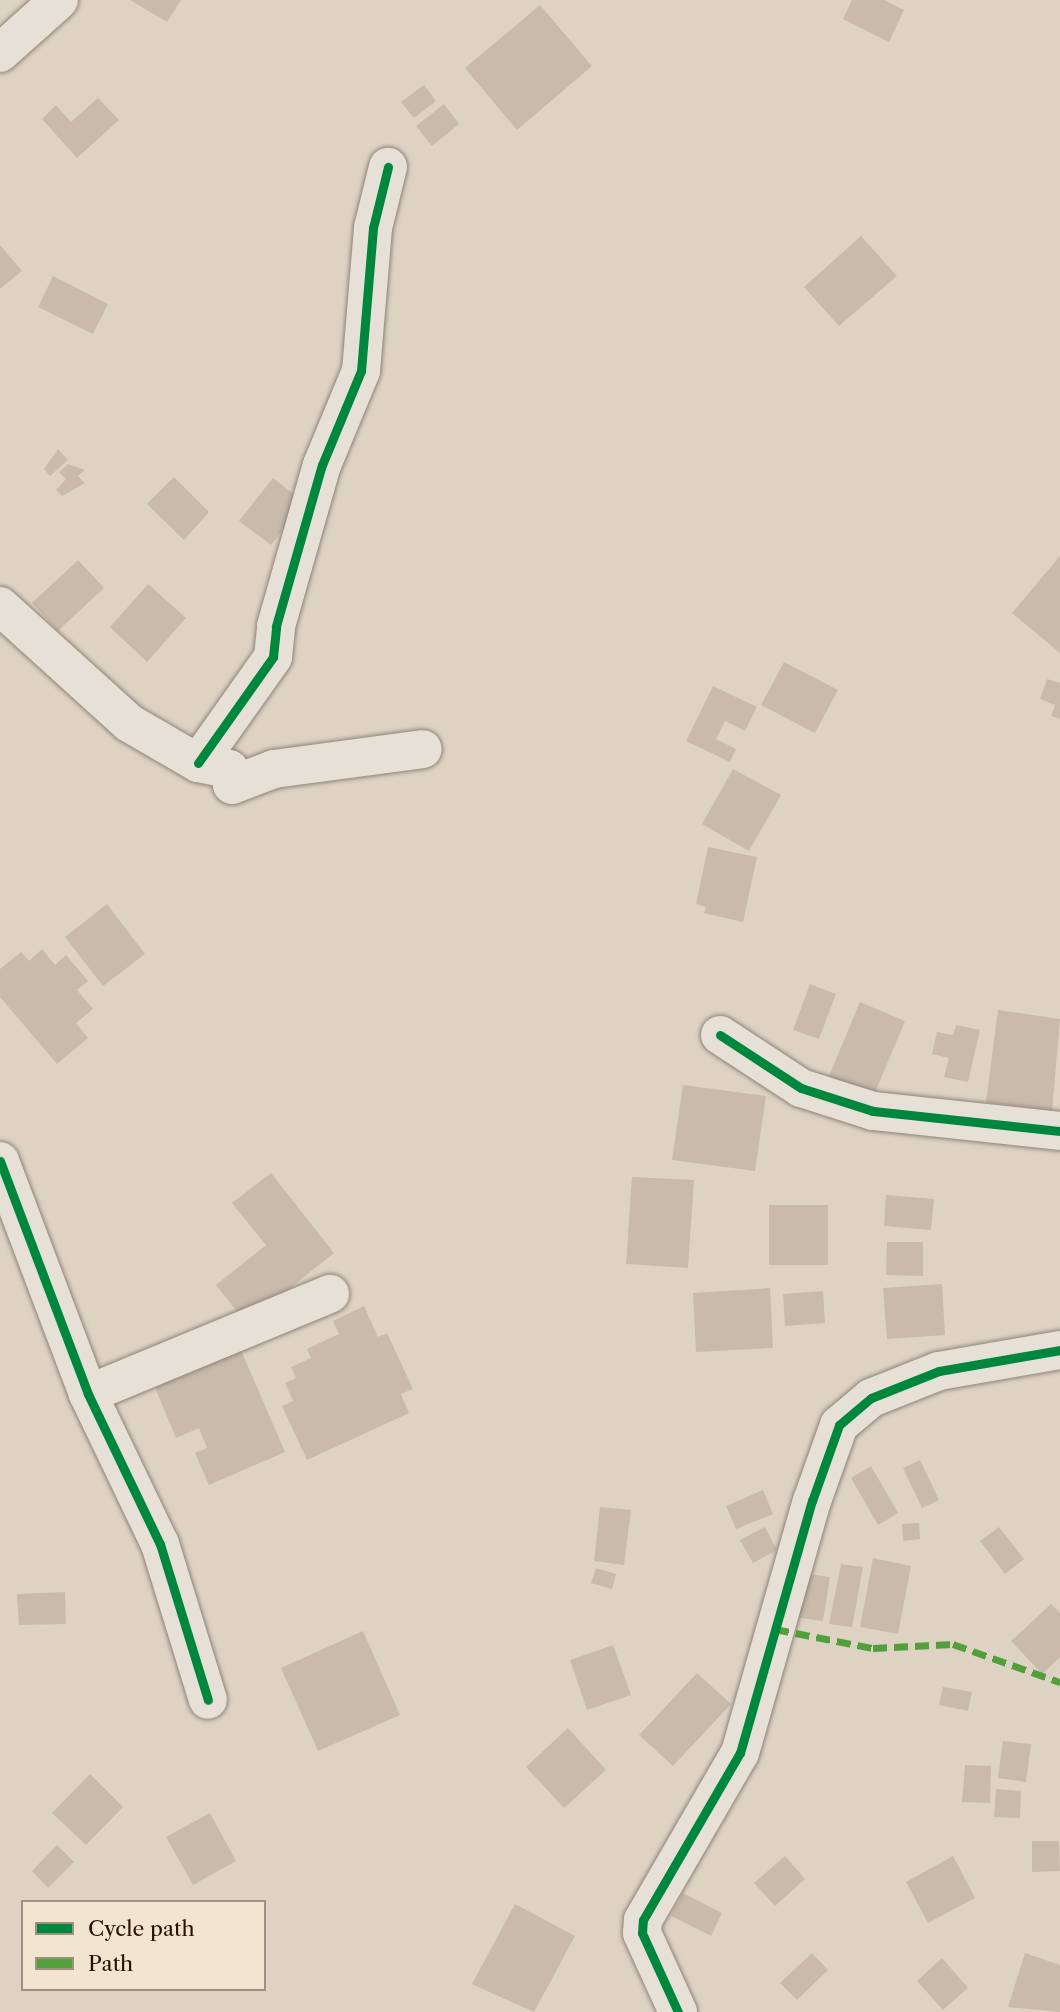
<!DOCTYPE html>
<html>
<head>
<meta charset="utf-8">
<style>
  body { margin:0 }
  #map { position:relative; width:1060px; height:2012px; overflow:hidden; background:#ded3c3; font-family:"Libre Caslon Text",serif }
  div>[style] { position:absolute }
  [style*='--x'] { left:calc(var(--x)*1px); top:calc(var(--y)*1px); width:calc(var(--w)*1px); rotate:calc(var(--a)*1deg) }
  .building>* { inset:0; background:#c9baab }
  .roads { filter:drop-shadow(0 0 2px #8d8479) drop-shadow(0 0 2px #8d8479) }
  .minor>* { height:38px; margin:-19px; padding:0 19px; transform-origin:19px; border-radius:19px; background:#e6e0d7 }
  .quiet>* { height:7px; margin-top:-3.5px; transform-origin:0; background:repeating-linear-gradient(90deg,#51a03c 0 14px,transparent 0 21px) }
  .cycleway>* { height:9px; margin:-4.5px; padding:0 4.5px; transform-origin:4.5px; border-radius:4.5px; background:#00873e }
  span { translate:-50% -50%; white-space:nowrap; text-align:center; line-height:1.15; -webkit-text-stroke:7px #f1e4d1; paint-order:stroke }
  .legend { position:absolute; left:21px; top:1900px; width:245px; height:91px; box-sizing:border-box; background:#f1e4d1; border:2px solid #a1907d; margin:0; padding:9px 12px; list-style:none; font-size:21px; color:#291200 }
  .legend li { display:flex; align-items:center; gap:14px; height:35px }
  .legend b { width:35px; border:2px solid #a1907d }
</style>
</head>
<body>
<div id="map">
  <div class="building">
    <div style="clip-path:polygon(130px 0,181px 0,167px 22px)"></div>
    <div style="clip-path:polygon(852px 0,884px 0,904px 10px,889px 42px,843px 19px)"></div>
    <div style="clip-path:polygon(540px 5px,592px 66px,517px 130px,465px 68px)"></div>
    <div style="clip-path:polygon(424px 85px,436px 101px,414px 118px,401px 102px)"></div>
    <div style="clip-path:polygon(98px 98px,119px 120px,77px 158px,42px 119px,56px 105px,71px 122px)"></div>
    <div style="clip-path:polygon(444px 104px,459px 124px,432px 146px,416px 126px)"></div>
    <div style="clip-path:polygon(861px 236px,897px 276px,839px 326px,804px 287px)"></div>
    <div style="clip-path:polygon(0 245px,22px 271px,0 289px)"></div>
    <div style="clip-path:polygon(53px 276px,108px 304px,93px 334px,38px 307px)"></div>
    <div style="clip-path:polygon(58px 449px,68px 460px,50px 476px,44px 469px)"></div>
    <div style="clip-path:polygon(68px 464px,85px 470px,78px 476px,85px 483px,62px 496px,56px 490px,66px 479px,59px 472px)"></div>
    <div style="clip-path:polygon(174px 477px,209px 512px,184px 540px,147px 504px)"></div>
    <div style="clip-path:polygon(273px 478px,304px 502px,271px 545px,239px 521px)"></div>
    <div style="clip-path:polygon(1060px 556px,1060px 653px,1012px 613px)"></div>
    <div style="clip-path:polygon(78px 560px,104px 588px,58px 631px,32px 603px)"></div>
    <div style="clip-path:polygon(148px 584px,186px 618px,147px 662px,110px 627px)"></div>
    <div style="clip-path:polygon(784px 662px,838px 690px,815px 733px,761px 705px)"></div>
    <div style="clip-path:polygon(1047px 679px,1060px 683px,1060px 719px,1051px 716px,1055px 705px,1040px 699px)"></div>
    <div style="clip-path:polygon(713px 686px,757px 707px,745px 731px,725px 721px,716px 739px,736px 749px,730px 762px,686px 741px)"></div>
    <div style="clip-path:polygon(733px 769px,781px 795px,749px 851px,702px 824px)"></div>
    <div style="clip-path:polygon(708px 847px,757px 857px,743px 922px,704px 913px,706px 907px,696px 904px)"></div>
    <div style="clip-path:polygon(107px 904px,145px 954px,103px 986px,65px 937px)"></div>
    <div style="clip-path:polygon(42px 949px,55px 965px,66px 955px,72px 962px,88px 981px,77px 990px,93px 1009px,76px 1023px,88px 1038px,57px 1064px,0 997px,0 969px,21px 952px,29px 961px)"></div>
    <div style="clip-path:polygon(810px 984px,836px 994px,819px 1039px,793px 1030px)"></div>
    <div style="clip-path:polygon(860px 1002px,905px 1021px,874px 1095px,829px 1076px)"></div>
    <div style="clip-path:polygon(998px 1010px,1060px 1019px,1052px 1111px,986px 1102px)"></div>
    <div style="clip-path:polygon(956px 1025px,980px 1030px,968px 1082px,944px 1077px,949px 1058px,932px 1054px,937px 1032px,953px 1035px)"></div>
    <div style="clip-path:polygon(683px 1085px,766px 1096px,755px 1171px,672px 1160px)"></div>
    <div style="clip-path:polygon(271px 1173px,334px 1253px,246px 1323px,216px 1285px,266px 1245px,232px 1203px)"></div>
    <div style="clip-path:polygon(632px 1177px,694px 1180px,688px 1268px,626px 1264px)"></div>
    <div style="clip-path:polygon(886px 1195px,934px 1199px,931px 1230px,884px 1226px)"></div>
    <div style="clip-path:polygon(769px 1205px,828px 1205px,828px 1265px,769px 1265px)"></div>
    <div style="clip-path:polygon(887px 1242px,923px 1242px,923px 1276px,886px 1275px)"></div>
    <div style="clip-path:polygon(942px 1284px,945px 1335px,887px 1339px,883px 1288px)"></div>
    <div style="clip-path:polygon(770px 1288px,773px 1348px,696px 1352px,693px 1293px)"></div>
    <div style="clip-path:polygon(823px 1291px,825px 1323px,785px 1326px,783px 1294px)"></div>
    <div style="clip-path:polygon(364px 1306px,378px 1337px,387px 1333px,413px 1389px,401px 1394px,409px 1413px,307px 1460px,282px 1406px,293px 1401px,285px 1383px,296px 1378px,291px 1367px,311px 1358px,307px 1349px,339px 1334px,333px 1321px)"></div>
    <div style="clip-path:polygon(240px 1348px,285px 1452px,209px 1485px,195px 1453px,207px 1448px,199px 1428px,176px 1438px,154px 1385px)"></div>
    <div style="clip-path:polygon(920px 1460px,939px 1500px,922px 1508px,903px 1468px)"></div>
    <div style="clip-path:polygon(871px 1466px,898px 1513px,878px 1525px,851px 1478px)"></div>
    <div style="clip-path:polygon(763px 1490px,773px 1514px,736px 1529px,726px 1506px)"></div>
    <div style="clip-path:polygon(600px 1507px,631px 1510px,624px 1565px,594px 1561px)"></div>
    <div style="clip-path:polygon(919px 1523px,920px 1539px,903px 1541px,902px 1524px)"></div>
    <div style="clip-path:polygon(765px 1527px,777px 1550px,753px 1563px,740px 1540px)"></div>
    <div style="clip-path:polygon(999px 1527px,1024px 1559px,1005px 1574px,980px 1541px)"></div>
    <div style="clip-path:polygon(873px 1558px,911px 1566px,898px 1634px,860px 1627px)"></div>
    <div style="clip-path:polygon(841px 1564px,863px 1567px,852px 1627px,829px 1624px)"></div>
    <div style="clip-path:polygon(596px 1568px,616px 1574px,612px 1589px,591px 1583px)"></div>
    <div style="clip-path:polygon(801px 1573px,830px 1577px,823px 1621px,794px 1617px)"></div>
    <div style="clip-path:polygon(65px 1592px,66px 1624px,19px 1625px,17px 1594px)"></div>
    <div style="clip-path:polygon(1051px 1604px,1060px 1613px,1060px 1657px,1042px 1674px,1011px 1641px)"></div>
    <div style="clip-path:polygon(363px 1631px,400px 1715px,318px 1751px,281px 1668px)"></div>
    <div style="clip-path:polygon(613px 1645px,631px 1695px,587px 1710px,570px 1660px)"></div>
    <div style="clip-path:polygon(697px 1673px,731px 1704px,673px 1766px,639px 1735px)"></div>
    <div style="clip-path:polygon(943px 1687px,972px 1692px,968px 1711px,939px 1705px)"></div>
    <div style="clip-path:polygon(568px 1728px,606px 1770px,564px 1808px,526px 1767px)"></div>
    <div style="clip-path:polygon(1003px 1741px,1031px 1744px,1026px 1782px,998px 1778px)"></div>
    <div style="clip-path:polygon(965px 1765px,991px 1766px,990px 1803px,962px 1802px)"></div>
    <div style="clip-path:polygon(90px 1774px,123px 1807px,86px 1845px,52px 1813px)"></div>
    <div style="clip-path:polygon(996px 1789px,1021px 1791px,1020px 1818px,994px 1817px)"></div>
    <div style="clip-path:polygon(210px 1813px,236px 1861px,193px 1885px,166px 1837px)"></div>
    <div style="clip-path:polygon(1032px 1841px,1059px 1841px,1060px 1871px,1032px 1872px)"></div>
    <div style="clip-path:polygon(57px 1845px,74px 1862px,48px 1888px,32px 1871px)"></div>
    <div style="clip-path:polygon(785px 1856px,805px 1879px,775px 1906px,754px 1883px)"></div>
    <div style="clip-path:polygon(953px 1856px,975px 1898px,928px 1923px,906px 1882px)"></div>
    <div style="clip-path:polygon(683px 1893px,722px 1913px,711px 1936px,671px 1916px)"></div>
    <div style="clip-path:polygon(515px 1904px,575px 1936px,534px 2012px,472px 1984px)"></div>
    <div style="clip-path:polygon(812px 1953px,828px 1970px,797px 2000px,780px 1983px)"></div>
    <div style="clip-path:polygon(1025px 1953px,1060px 1965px,1060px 2012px,1008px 2007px)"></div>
    <div style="clip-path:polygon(942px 1958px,968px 1988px,943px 2010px,917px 1981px)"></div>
  </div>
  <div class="roads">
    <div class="minor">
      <div style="--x:0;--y:53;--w:79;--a:-41.9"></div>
      <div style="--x:0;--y:606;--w:174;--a:42.2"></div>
      <div style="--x:129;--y:723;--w:80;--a:30.1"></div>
      <div style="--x:198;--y:763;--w:32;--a:11"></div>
      <div style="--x:229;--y:769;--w:16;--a:79"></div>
      <div style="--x:232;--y:785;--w:45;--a:-20.9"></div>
      <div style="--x:274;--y:769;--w:150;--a:-7.6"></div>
      <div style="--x:198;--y:763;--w:130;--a:-54.7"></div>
      <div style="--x:273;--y:657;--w:31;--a:-84"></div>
      <div style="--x:276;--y:626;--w:167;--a:-74.1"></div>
      <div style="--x:322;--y:465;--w:102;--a:-67.5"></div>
      <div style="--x:361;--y:371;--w:144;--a:-85.2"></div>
      <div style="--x:373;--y:228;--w:63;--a:-76.2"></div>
      <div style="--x:720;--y:1035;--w:97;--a:33.2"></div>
      <div style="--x:801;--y:1088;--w:76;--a:17.7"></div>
      <div style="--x:873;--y:1111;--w:188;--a:6.1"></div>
      <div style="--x:0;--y:1161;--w:249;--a:69.3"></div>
      <div style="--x:88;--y:1394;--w:166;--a:64.4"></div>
      <div style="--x:160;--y:1544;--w:163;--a:72.9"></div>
      <div style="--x:88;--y:1394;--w:262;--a:-22.5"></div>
      <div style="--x:678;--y:2012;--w:87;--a:-114.5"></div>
      <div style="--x:642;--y:1933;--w:13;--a:-86"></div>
      <div style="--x:643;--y:1920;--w:193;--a:-59.9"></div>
      <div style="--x:740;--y:1753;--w:262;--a:-74.1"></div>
      <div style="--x:812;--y:1501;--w:81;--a:-70.4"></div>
      <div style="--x:839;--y:1425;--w:42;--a:-40.2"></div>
      <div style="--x:871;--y:1398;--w:73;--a:-21.7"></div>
      <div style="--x:939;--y:1371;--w:123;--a:-9.8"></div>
    </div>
  </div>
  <div class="quiet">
    <div style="--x:775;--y:1629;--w:100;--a:11"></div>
    <div style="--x:873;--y:1648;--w:80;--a:-2.9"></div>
    <div style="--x:953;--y:1644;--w:114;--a:19.6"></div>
  </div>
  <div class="cycleway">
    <div style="--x:198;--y:763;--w:130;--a:-54.7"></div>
    <div style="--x:273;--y:657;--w:31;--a:-84"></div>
    <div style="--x:276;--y:626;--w:167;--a:-74.1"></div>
    <div style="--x:322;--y:465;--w:102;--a:-67.5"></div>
    <div style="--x:361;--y:371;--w:144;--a:-85.2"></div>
    <div style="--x:373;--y:228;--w:63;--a:-76.2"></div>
    <div style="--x:720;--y:1035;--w:97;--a:33.2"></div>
    <div style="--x:801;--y:1088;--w:76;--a:17.7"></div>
    <div style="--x:873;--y:1111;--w:188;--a:6.1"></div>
    <div style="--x:0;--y:1161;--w:249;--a:69.3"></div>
    <div style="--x:88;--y:1394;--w:166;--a:64.4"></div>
    <div style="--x:160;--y:1544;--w:163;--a:72.9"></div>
    <div style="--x:678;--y:2012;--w:87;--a:-114.5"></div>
    <div style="--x:642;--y:1933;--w:13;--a:-86"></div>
    <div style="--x:643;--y:1920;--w:193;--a:-59.9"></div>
    <div style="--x:740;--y:1753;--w:262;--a:-74.1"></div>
    <div style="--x:812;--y:1501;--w:81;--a:-70.4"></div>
    <div style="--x:839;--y:1425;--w:42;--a:-40.2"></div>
    <div style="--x:871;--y:1398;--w:73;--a:-21.7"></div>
    <div style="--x:939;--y:1371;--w:123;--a:-9.8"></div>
  </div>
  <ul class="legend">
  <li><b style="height:9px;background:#00873e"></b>Cycle path</li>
  <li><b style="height:9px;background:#51a03c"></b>Path</li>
  </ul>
</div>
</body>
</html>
